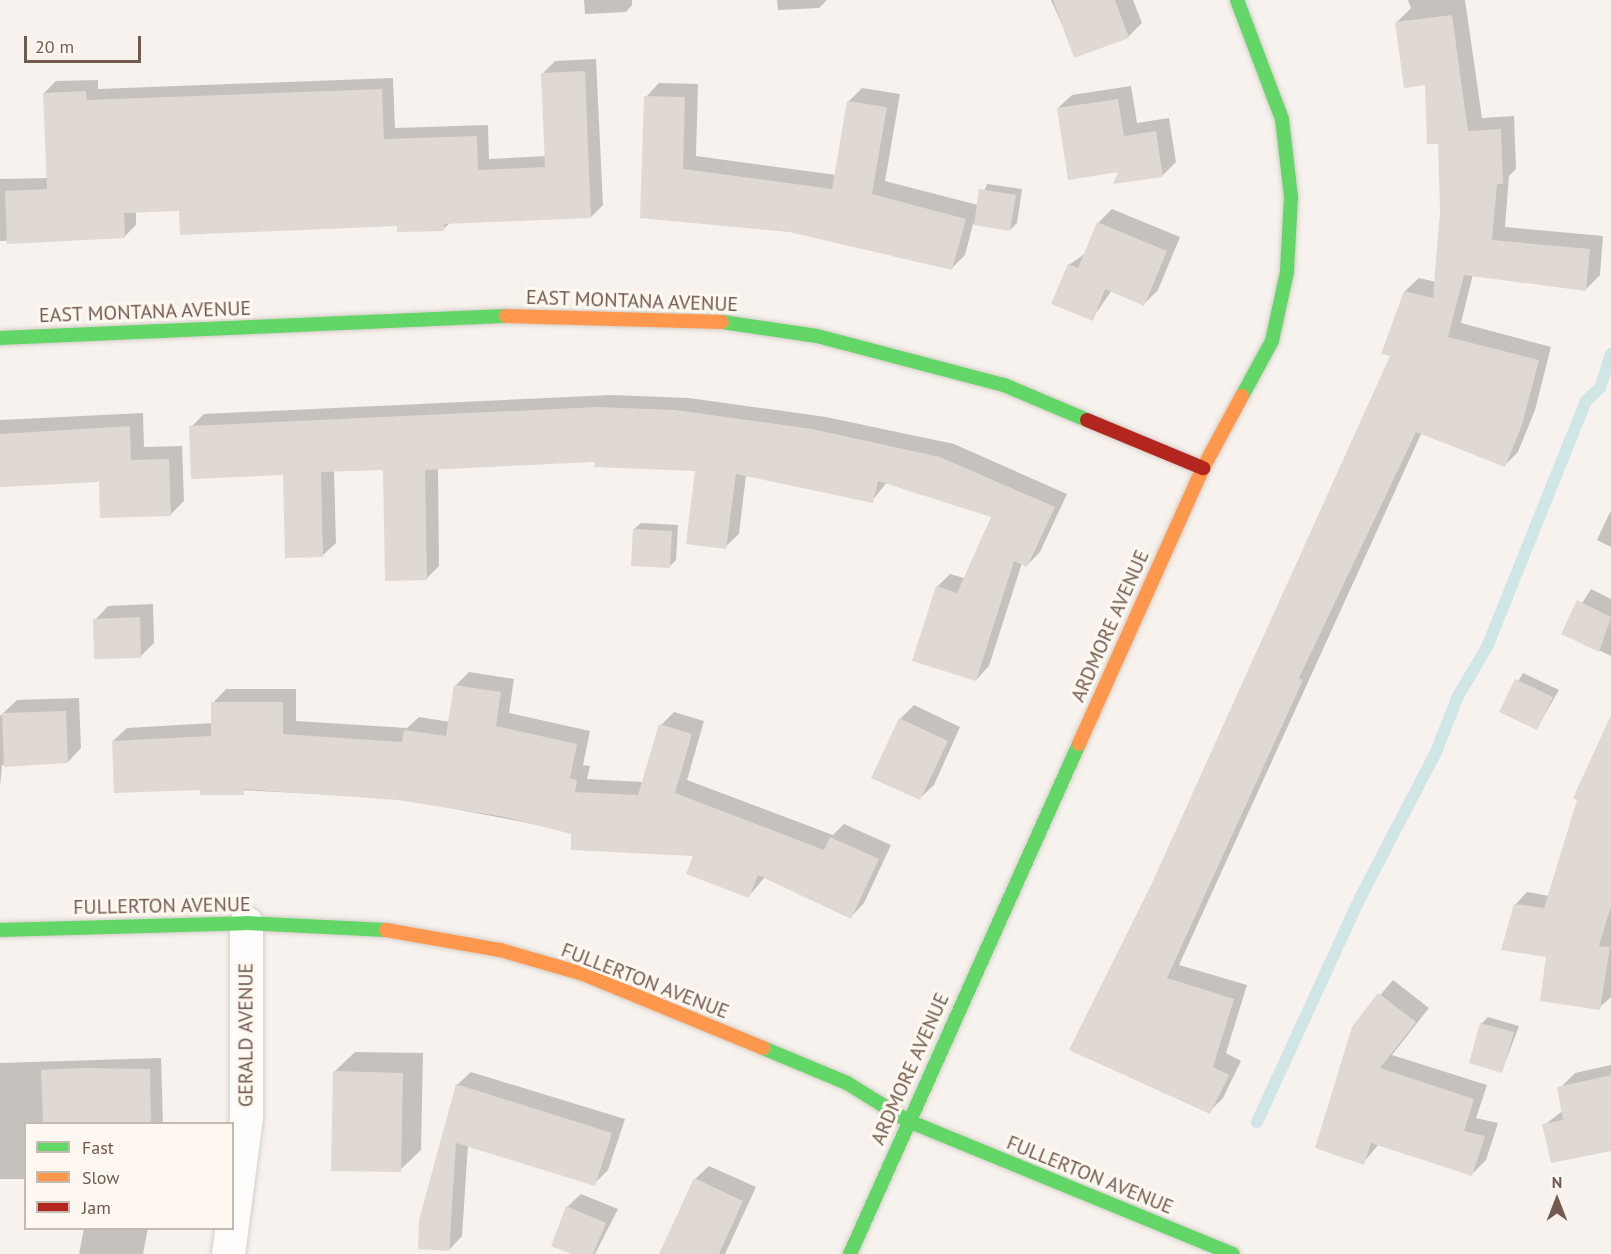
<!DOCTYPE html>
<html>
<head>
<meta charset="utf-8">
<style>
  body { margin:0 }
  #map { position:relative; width:1611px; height:1254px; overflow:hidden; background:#f7f2ed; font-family:"PT Sans",sans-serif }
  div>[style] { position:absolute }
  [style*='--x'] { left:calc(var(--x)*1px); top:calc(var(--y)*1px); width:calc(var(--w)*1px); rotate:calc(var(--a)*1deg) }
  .shadow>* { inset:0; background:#0003 }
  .stream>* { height:12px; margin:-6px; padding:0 6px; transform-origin:6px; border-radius:6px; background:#d0e5e6 }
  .building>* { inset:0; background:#e0d8d3 }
  .roads { filter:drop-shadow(0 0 2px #d4cec8) drop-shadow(0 0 2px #d4cec8) }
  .street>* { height:33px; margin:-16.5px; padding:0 16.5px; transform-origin:16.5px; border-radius:16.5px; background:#fefdfc }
  .fast>* { height:14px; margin:-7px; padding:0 7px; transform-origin:7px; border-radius:7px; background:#63d668 }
  .slow>* { height:14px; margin:-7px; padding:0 7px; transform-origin:7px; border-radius:7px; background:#ff974d }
  .jam>* { height:14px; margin:-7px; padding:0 7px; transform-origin:7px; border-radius:7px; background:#b3261e }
  span { translate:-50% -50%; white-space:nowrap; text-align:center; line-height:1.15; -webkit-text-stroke:6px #fef8f0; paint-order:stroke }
  .street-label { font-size:20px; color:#735a4f }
  .legend { position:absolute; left:24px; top:1122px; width:210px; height:108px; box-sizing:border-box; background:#fef8f0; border:2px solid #c6b9b0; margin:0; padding:8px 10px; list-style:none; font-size:18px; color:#735a4f }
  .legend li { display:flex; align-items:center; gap:12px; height:30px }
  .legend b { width:30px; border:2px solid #c6b9b0 }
  .north { position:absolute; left:1527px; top:1170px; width:60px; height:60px; -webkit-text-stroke:4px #fef8f0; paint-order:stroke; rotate:0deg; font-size:16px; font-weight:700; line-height:24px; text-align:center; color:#735a4f }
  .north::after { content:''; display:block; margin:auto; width:21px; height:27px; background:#735a4f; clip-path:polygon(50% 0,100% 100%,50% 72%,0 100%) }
  .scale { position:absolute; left:24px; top:36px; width:117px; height:27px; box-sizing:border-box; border:3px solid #735a4f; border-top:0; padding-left:8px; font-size:18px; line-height:21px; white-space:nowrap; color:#735a4f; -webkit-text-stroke:4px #fef8f0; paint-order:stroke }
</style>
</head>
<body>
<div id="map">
  <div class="shadow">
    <div style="clip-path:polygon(584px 0,632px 0,632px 5px,626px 12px,585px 14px)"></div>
    <div style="clip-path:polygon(777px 0,826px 0,826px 1px,819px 8px,778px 10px)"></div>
    <div style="clip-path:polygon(1051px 0,1133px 0,1142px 23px,1128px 37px,1076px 56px)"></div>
    <div style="clip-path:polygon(1408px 0,1465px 0,1482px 118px,1514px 116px,1516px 169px,1509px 176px,1505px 227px,1603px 236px,1600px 275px,1586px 289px,1473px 274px,1461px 323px,1551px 347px,1535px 410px,1518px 452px,1504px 466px,1422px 432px,1179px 965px,1247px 985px,1226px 1053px,1241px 1061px,1223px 1098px,1209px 1112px,1071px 1050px,1153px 883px,1392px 355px,1405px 291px,1419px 278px,1436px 282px,1442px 212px,1439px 142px,1427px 83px,1397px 22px,1411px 8px)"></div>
    <div style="clip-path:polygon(596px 59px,603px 205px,591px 217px,450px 223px,443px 229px,181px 209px,136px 211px,136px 225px,124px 237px,0 241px,0 179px,48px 178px,44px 93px,56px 81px,98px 80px,98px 89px,393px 78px,395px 128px,488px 125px,489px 159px,546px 156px,543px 73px,555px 61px)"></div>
    <div style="clip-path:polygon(659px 83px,698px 84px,696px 156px,836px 175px,849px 101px,862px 88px,900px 94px,885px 181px,978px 205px,987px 184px,1022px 189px,1017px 223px,1010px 230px,973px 224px,965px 255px,951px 269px,789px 230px,642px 217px,646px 97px)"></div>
    <div style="clip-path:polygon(1131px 86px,1137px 123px,1169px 118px,1176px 162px,1162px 176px,1121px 170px,1058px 108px,1072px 95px)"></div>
    <div style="clip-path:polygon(1112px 209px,1180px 237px,1158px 290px,1144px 304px,1112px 290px,1092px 319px,1069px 265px,1086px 253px,1098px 223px)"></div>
    <div style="clip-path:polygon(611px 395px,689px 398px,826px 417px,954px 444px,1067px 494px,1040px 552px,1027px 565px,1022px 563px,989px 666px,976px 680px,937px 587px,950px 574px,964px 578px,993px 516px,887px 482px,872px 501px,746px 475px,739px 534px,725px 547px,697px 469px,596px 461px,438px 468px,439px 566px,426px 579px,385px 468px,334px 470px,336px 543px,322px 556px,285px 474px,191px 427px,204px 414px)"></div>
    <div style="clip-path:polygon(143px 413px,144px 447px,182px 446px,184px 501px,170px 515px,101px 481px,0 485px,0 420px)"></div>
    <div style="clip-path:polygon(1611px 510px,1611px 547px,1597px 540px)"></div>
    <div style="clip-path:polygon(641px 523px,678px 525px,676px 560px,669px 567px,634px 529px)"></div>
    <div style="clip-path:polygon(1591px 589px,1611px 599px,1611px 656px,1563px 633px)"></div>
    <div style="clip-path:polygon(153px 604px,154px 643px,141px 656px,95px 620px,108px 606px)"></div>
    <div style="clip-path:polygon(469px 672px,514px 679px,509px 713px,590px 731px,583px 765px,590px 766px,587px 779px,643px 782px,661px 725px,674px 712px,704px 721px,687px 780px,833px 835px,844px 824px,891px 845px,864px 903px,851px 917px,765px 877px,749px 896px,696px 855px,397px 798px,201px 788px,113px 741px,127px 728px,213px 723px,213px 703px,226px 689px,296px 689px,296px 721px,407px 728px,419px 717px,450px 722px,455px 686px)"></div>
    <div style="clip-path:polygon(1523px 673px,1559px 690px,1537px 728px,1501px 711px)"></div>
    <div style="clip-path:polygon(79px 698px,81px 748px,68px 762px,2px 765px,0 787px,0 716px,17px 700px)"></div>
    <div style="clip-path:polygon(914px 705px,960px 727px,934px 785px,920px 798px,900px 719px)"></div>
    <div style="clip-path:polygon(1611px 726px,1611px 997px,1599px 1008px,1548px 956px,1515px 905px,1527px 892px,1550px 896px)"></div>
    <div style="clip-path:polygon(1393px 980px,1429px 1008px,1392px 1055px,1487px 1085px,1476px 1118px,1498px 1123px,1486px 1160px,1472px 1174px,1379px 1144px,1363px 1163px,1353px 1027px)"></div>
    <div style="clip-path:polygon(1488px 1017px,1519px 1026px,1502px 1071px,1481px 1024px)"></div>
    <div style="clip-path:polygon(355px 1052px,423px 1053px,421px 1150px,400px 1170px,334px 1072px)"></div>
    <div style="clip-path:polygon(161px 1058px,163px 1124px,93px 1124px,93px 1119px,26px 1124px,25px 1179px,0 1179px,0 1063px)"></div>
    <div style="clip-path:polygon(1611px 1065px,1611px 1149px,1544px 1125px,1564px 1110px,1561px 1087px,1575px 1073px)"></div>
    <div style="clip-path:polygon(471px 1072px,625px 1119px,608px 1170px,594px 1184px,468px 1145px,462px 1236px,449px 1250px,457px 1085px)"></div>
    <div style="clip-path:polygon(709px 1166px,756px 1187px,725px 1254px,661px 1254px,695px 1179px)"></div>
    <div style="clip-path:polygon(581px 1194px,618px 1209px,595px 1254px,575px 1254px,567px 1207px)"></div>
    <div style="clip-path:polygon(84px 1228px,148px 1228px,143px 1254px,79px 1254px)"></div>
  </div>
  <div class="stream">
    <div style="--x:1257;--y:1122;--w:247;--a:-65.3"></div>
    <div style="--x:1360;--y:898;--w:165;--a:-62.5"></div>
    <div style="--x:1436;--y:752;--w:60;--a:-68.6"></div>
    <div style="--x:1458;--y:696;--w:57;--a:-59.4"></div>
    <div style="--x:1487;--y:647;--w:265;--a:-68.1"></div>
    <div style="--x:1586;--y:401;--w:19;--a:-43"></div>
    <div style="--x:1600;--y:388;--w:36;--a:-72"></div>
  </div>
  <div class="building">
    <div style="clip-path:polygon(1053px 0,1115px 0,1129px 38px,1074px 58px)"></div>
    <div style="clip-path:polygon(1452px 15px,1468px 131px,1501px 129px,1503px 184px,1497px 184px,1492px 240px,1590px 249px,1586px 291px,1464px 275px,1448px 337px,1539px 360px,1522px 425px,1505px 467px,1416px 432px,1299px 678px,1303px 680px,1167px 978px,1234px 999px,1213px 1067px,1229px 1075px,1210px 1114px,1069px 1050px,1152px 883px,1390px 356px,1381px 354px,1404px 291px,1433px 298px,1440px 212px,1438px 144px,1427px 144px,1425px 85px,1404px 88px,1395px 22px)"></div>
    <div style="clip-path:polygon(585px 71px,591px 218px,444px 224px,444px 231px,397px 232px,397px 226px,180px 235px,179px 211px,124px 213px,125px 238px,7px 244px,5px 191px,47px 189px,43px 93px,86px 91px,87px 100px,382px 89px,384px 139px,477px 136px,478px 170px,545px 167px,541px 73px)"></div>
    <div style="clip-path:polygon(644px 96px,685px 97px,683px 169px,832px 189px,847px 101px,887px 107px,872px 194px,966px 219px,952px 270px,789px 232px,640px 218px)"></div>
    <div style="clip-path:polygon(1118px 99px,1124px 136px,1156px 131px,1163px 177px,1113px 184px,1118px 172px,1068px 180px,1057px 108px)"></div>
    <div style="clip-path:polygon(979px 189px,1016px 195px,1010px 231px,974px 225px)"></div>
    <div style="clip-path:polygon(1097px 222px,1167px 251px,1144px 306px,1105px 289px,1093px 321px,1051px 304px,1068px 264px,1078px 268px)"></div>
    <div style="clip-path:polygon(597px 407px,675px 410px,812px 429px,940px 457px,1055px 507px,1027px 567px,1014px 561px,976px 681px,912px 661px,936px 586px,957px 593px,991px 517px,878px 481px,873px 503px,736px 474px,726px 549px,686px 544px,695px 471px,594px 467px,595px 462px,425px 470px,427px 580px,385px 581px,383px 470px,321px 472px,323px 557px,285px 558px,283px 475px,191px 479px,189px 426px)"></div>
    <div style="clip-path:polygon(130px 426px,131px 460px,169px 459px,171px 516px,100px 518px,99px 482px,0 487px,0 434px)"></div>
    <div style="clip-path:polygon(633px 529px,672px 531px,670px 568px,631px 566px)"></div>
    <div style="clip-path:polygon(1577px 600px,1611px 617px,1599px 652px,1561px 634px)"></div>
    <div style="clip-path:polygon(140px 617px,141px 658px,94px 659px,93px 619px)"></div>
    <div style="clip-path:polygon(1515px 679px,1553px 697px,1537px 730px,1499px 712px)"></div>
    <div style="clip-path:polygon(454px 685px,501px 692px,496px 726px,577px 744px,570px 778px,577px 780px,575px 792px,638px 795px,659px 724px,692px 734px,675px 793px,824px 850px,830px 837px,879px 859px,851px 919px,758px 875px,749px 898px,686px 874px,693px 856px,571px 850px,571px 834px,500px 816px,397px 800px,244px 789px,244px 795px,200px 795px,200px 790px,114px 793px,112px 741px,211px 736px,211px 702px,283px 702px,283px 734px,402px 742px,404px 730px,446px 736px)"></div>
    <div style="clip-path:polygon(66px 711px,68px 763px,4px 767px,2px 713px)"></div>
    <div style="clip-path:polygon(1611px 715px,1611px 906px,1599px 946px,1610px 947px,1600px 1010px,1540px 1001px,1546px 957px,1501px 950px,1514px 904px,1544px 908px,1577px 800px,1573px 798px)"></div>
    <div style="clip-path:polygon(899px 718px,948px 741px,920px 800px,871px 778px)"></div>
    <div style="clip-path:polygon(1378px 993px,1416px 1022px,1380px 1068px,1474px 1099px,1464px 1131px,1485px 1136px,1472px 1176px,1371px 1143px,1364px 1165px,1315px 1148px,1352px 1027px)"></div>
    <div style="clip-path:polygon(1480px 1023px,1514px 1032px,1502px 1073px,1469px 1063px)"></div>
    <div style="clip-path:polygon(82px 1068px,150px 1069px,151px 1124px,43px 1122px,41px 1070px)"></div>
    <div style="clip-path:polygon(333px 1071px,403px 1073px,401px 1172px,331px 1171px)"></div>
    <div style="clip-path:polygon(1611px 1075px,1611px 1151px,1551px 1163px,1542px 1124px,1563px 1120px,1557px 1087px)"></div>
    <div style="clip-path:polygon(456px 1084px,612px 1133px,595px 1186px,456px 1143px,449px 1251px,418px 1249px,419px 1220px)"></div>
    <div style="clip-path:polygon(694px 1178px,743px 1201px,719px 1254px,659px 1254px)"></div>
    <div style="clip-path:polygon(566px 1206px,606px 1223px,593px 1254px,571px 1254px,551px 1246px)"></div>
  </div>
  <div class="roads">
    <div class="street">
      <div style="--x:228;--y:1254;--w:137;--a:-82.5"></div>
      <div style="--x:246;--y:1118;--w:195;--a:-90"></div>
    </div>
    <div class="fast">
      <div style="--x:1237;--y:0;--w:127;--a:69.3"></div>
      <div style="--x:1282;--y:119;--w:79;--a:83.4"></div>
      <div style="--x:1291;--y:197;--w:75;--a:93.1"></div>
      <div style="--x:1287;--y:272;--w:71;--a:102.3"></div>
      <div style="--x:1272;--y:341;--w:63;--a:118.6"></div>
      <div style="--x:722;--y:322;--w:96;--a:8.4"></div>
      <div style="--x:817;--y:336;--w:193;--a:14.7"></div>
      <div style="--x:1004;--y:385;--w:90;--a:22.9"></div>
      <div style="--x:0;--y:338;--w:506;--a:-2.49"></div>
      <div style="--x:0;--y:930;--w:246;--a:-1.6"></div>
      <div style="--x:246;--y:923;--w:140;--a:2.9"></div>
      <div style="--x:763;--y:1048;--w:91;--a:22.6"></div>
      <div style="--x:847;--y:1083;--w:72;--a:31.9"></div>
      <div style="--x:908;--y:1121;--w:351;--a:22.3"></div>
      <div style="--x:850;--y:1254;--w:559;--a:-65.82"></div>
    </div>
    <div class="slow">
      <div style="--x:506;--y:316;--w:216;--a:1.6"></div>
      <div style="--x:1079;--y:744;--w:303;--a:-65.8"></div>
      <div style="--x:1203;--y:468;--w:82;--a:-61.6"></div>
      <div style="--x:386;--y:930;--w:116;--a:10"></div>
      <div style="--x:500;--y:950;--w:86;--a:16.1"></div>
      <div style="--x:583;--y:974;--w:195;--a:22.3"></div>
    </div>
    <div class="jam">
      <div style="--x:1087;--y:420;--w:126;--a:22.5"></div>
    </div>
  </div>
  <div class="street-label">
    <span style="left:632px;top:301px;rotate:2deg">EAST MONTANA AVENUE</span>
    <span style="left:145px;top:312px;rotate:-2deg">EAST MONTANA AVENUE</span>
    <span style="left:1110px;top:626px;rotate:-66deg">ARDMORE AVENUE</span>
    <span style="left:162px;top:906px;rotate:-1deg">FULLERTON AVENUE</span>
    <span style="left:645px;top:981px;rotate:21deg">FULLERTON AVENUE</span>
    <span style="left:246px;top:1035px;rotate:-90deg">GERALD AVENUE</span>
    <span style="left:910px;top:1069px;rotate:-66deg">ARDMORE AVENUE</span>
    <span style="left:1090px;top:1175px;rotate:22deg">FULLERTON AVENUE</span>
  </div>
  <ul class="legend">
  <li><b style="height:8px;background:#63d668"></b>Fast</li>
  <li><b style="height:8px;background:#ff974d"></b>Slow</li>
  <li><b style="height:8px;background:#b3261e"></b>Jam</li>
  </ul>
  <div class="north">N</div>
  <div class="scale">20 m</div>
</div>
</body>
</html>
